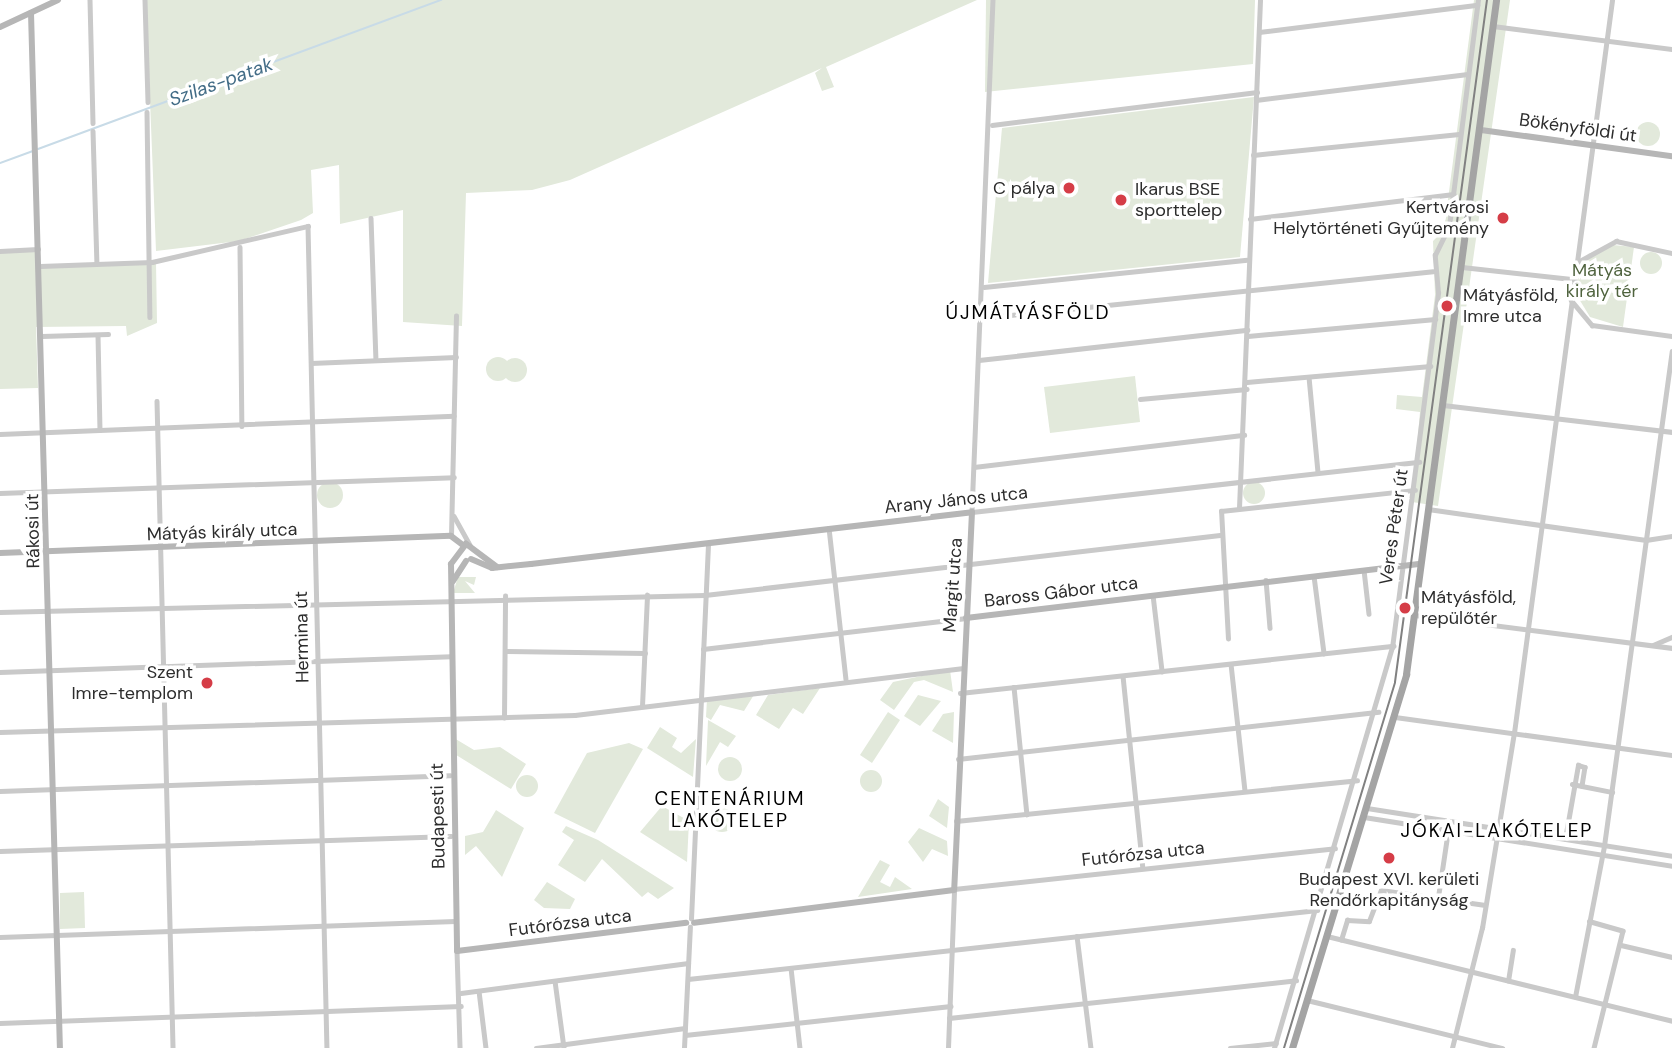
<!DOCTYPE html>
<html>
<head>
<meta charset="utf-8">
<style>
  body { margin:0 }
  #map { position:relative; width:1672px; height:1048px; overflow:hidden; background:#fff; font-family:"DM Sans",sans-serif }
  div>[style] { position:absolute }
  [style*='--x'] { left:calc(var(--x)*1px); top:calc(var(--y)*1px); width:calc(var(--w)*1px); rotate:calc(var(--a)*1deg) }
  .green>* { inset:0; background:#e2e9db }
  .round { border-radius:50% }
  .stream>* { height:2px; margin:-1px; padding:0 1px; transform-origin:1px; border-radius:1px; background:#c8dbe7 }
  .street>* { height:4.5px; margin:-2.25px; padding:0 2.25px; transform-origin:2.25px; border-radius:2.25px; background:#c9c9c9 }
  .secondary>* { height:6px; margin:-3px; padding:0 3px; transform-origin:3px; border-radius:3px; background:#b6b6b6 }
  .primary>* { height:7px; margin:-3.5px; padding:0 3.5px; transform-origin:3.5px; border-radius:3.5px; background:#a4a4a4 }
  .tram>* { height:2px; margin:-1px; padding:0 1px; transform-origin:1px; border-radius:1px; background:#818181 }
  .dots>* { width:19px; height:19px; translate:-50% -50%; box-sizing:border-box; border:4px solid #fff; border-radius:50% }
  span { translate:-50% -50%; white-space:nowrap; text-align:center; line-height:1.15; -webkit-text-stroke:7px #fff; paint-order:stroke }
  .street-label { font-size:18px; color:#2c2c2c }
  .poi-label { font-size:18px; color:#2c2c2c }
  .right { translate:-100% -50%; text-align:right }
  .left { translate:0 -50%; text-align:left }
  .park-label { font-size:18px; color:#4f633e }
  .water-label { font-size:19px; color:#426c86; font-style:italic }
  .neighbourhood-label { font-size:19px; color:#000; letter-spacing:2px }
</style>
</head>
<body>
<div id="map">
  <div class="green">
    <div style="clip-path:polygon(146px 0,977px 0,826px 67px,834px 87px,822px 91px,815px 73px,822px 68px,570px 180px,532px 190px,466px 193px,462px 326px,403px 322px,403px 210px,340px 224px,339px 165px,311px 170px,313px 213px,301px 220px,239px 241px,156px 251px)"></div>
    <div style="clip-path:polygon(986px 0,1255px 0,1253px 64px,985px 92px)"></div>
    <div style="clip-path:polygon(1474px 0,1510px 0,1438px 506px,1412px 502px,1420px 412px,1396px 409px,1397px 395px,1422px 397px,1435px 295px,1433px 241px,1444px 230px)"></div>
    <div style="clip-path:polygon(1254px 97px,1240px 257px,988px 283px,1002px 128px)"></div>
    <div class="round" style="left:1636px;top:122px;width:24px;height:24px"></div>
    <div style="clip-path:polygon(1613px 245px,1634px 247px,1623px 327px,1590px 317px,1573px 289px,1588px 254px)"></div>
    <div style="clip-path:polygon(35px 249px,36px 265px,156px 262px,157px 323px,127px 336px,126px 326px,36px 327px,38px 388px,0 389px,0 251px)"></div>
    <div class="round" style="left:1640px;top:252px;width:22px;height:22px"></div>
    <div class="round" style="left:486px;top:357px;width:24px;height:24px"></div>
    <div class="round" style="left:503px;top:358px;width:24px;height:24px"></div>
    <div style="clip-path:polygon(1135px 376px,1140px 422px,1050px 433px,1044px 387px)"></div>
    <div class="round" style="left:1243px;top:482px;width:22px;height:22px"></div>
    <div class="round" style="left:317px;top:482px;width:26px;height:26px"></div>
    <div style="clip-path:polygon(458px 577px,476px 577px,474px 585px,465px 581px,475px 593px,453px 593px)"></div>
    <div style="clip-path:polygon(950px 670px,953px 692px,924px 680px,914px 682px,894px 710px,880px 700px,893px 682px)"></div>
    <div style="clip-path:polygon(820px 688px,803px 714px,793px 708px,779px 729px,756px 715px,768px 695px)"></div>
    <div style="clip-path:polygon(755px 693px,744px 711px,720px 705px,711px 720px,706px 717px,707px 699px)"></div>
    <div style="clip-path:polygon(918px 695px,941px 701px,920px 726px,904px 716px)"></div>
    <div style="clip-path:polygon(888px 712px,900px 720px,872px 763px,860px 755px)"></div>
    <div style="clip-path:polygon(954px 712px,953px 743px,932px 731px,943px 714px)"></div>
    <div style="clip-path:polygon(708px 720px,736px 736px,728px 747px,720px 742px,706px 766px)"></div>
    <div style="clip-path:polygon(660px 727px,677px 738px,672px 747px,681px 753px,696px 739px,693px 777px,647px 748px)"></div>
    <div style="clip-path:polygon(454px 738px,474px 750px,500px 747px,526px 764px,511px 789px,453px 753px)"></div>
    <div style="clip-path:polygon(629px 743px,643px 749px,595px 833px,554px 813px,587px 753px)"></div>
    <div class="round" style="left:718px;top:757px;width:24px;height:24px"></div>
    <div class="round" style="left:860px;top:770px;width:22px;height:22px"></div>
    <div class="round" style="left:516px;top:775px;width:22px;height:22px"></div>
    <div style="clip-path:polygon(938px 799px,949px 807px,947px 828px,929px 816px)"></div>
    <div style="clip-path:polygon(662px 806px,689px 821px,687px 862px,640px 832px)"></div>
    <div class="round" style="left:710px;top:808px;width:24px;height:24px"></div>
    <div style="clip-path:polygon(496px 810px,524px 828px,502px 877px,476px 846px,465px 855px,465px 836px,483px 832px)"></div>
    <div style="clip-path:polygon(566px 826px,598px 840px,674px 888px,658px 899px,648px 892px,642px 897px,602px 859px,585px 882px,558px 865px,574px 840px,562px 832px)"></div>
    <div style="clip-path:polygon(919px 828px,947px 841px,948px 856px,932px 849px,923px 862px,908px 842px)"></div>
    <div style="clip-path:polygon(880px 860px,890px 865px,880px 882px,890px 887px,895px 877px,912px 889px,858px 897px)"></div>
    <div style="clip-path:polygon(547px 882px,575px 899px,570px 909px,544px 908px,534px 900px)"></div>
    <div style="clip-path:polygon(84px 892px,85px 928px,60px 929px,60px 893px)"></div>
  </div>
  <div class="stream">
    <div style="--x:38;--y:149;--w:430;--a:-20.3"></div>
    <div style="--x:0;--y:163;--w:35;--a:-20"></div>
  </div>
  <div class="street">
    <div style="--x:90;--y:0;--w:123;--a:88.6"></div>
    <div style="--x:145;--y:0;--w:102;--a:88.3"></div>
    <div style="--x:993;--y:0;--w:512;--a:92.35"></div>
    <div style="--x:972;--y:512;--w:450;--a:-6.4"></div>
    <div style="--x:1493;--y:26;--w:180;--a:7.3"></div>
    <div style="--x:1259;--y:32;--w:220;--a:-7.1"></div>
    <div style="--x:1256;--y:100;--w:213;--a:-7"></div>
    <div style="--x:147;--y:112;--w:205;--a:89.2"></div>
    <div style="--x:992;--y:125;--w:267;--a:-7.1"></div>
    <div style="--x:93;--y:131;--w:131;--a:88.3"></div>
    <div style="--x:1253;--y:155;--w:207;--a:-5.8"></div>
    <div style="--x:371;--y:218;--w:142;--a:88"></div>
    <div style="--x:1250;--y:219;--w:205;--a:-7"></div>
    <div style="--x:240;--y:247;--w:179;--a:89.4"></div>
    <div style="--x:0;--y:251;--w:38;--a:-3"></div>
    <div style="--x:1576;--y:263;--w:46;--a:-28.8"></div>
    <div style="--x:1616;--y:241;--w:57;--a:12.1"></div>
    <div style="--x:40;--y:266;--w:112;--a:-2"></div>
    <div style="--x:152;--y:262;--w:160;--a:-13"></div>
    <div style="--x:308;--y:226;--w:822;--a:88.68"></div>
    <div style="--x:1462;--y:267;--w:112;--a:6.2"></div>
    <div style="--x:984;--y:287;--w:264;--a:-5.9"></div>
    <div style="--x:1571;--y:300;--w:33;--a:50"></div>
    <div style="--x:1592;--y:325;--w:81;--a:7.8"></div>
    <div style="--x:981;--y:318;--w:454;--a:-5.9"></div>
    <div style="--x:98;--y:335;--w:95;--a:88.8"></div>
    <div style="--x:42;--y:336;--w:66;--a:-1.7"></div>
    <div style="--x:1248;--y:336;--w:188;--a:-5.2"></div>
    <div style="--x:979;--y:360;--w:270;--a:-6.4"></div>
    <div style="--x:311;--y:363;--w:145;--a:-2.4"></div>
    <div style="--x:1309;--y:377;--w:96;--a:84.6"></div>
    <div style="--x:1247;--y:382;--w:184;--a:-5"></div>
    <div style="--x:1140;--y:399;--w:107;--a:-5.3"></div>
    <div style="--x:157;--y:401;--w:647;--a:88.58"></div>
    <div style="--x:1443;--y:405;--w:231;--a:6.7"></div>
    <div style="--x:0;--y:434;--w:454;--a:-2.3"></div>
    <div style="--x:974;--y:467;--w:272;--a:-6.8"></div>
    <div style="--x:0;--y:493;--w:454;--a:-2"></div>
    <div style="--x:1239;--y:508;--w:508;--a:-87.63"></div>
    <div style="--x:1428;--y:509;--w:220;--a:8.1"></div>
    <div style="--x:1646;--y:540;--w:26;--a:-9"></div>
    <div style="--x:454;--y:516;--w:33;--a:61"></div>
    <div style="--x:829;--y:528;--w:152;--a:83.6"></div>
    <div style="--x:451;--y:536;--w:220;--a:-88.7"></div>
    <div style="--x:1364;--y:570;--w:44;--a:83.5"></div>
    <div style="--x:1314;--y:576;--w:78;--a:82.6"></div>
    <div style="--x:1266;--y:580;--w:48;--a:85.2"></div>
    <div style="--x:1153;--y:595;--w:77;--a:83.2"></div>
    <div style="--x:0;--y:612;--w:705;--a:-1.38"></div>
    <div style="--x:705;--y:595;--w:518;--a:-6.65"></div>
    <div style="--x:1415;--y:615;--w:259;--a:7.3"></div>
    <div style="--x:1228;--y:639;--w:128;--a:-93.1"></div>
    <div style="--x:1221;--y:511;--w:195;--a:-6.2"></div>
    <div style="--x:1653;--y:645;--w:21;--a:-23"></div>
    <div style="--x:703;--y:649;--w:265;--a:-6.7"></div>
    <div style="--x:505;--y:651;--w:140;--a:0.8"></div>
    <div style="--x:1231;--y:664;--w:127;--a:83.7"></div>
    <div style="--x:0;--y:672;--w:451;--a:-2"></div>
    <div style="--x:1123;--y:676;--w:193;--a:84.1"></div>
    <div style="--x:1014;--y:687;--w:128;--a:84.2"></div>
    <div style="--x:960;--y:693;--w:436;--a:-6.2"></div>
    <div style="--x:642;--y:706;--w:111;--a:-87.4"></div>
    <div style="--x:1395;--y:717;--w:280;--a:7.8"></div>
    <div style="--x:504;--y:718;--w:122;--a:-89.5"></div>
    <div style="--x:0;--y:732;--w:575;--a:-1.69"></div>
    <div style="--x:575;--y:715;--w:389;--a:-6.9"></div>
    <div style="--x:958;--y:759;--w:423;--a:-6.4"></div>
    <div style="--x:1572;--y:784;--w:41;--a:11.3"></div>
    <div style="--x:0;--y:791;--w:450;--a:-2"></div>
    <div style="--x:1367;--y:808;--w:309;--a:8.9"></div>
    <div style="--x:1364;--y:817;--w:312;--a:9"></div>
    <div style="--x:956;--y:821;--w:403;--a:-5.8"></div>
    <div style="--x:1565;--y:839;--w:75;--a:-80"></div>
    <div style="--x:1578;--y:765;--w:7;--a:16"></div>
    <div style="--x:1585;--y:767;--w:19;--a:99"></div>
    <div style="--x:0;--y:851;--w:451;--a:-1.9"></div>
    <div style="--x:954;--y:889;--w:383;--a:-6.1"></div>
    <div style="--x:1438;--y:897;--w:68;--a:-81.5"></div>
    <div style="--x:691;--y:919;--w:376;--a:-87.4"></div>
    <div style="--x:1589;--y:921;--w:35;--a:16"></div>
    <div style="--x:1623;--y:931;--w:121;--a:103.9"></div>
    <div style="--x:1077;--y:936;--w:113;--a:82.9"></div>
    <div style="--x:1327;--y:936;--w:355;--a:13.8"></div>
    <div style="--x:0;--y:937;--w:455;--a:-2"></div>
    <div style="--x:1341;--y:940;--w:21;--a:-73"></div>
    <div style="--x:1347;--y:920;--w:22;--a:3"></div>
    <div style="--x:1369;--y:921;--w:33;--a:-69"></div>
    <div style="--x:1381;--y:890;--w:105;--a:8.2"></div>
    <div style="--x:1621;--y:945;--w:52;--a:13.2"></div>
    <div style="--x:457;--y:951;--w:97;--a:88.2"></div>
    <div style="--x:791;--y:968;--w:81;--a:83.6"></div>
    <div style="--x:688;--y:979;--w:633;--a:-6.26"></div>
    <div style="--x:555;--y:981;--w:68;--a:82.3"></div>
    <div style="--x:1508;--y:981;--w:31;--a:-81"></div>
    <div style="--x:479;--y:991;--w:57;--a:83"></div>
    <div style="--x:461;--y:993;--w:229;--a:-7.5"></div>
    <div style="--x:1575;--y:997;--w:154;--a:-79.1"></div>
    <div style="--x:1604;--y:846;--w:499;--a:-82.2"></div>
    <div style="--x:1307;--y:1000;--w:201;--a:13.8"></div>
    <div style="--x:949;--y:1018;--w:349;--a:-6.2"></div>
    <div style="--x:0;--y:1023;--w:461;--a:-2.1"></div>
    <div style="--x:685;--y:1035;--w:267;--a:-6.2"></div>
    <div style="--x:536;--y:1048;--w:150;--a:-7.6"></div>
    <div style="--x:684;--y:1048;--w:121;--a:-87.2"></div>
    <div style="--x:948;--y:1048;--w:158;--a:-87.8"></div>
    <div style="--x:1230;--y:1048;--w:46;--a:-6.2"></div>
    <div style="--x:1274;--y:1048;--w:417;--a:-73.6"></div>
    <div style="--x:1392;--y:648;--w:358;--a:-82.6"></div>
    <div style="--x:1438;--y:293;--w:38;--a:-95"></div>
    <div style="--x:1435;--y:255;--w:32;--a:-64"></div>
    <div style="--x:1449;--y:226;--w:228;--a:-82.7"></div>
    <div style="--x:1452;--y:1048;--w:124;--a:-76"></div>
    <div style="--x:1482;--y:928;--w:198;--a:-80.7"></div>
    <div style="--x:1514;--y:733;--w:740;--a:-82.38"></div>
  </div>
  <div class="secondary">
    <div style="--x:31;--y:13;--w:1035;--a:88.4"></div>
    <div style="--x:0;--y:27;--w:64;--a:-25"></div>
    <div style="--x:1481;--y:130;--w:193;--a:7.8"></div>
    <div style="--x:0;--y:553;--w:451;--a:-2.2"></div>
    <div style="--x:451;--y:536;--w:15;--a:37"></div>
    <div style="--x:471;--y:559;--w:23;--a:23"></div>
    <div style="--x:492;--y:568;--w:39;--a:-6"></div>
    <div style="--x:531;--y:564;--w:444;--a:-6.7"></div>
    <div style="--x:972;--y:512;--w:378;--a:92.7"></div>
    <div style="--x:954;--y:890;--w:262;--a:172.8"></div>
    <div style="--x:497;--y:567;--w:39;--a:-143"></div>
    <div style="--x:466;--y:544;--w:25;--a:127"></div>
    <div style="--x:451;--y:564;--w:387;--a:89.1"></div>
    <div style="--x:457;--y:951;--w:231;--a:-7"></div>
    <div style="--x:453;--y:581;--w:24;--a:-57"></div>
    <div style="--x:966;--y:618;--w:458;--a:-6.8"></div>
  </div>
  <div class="primary">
    <div style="--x:1292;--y:1048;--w:391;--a:-73"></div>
    <div style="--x:1406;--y:674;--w:680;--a:-82.39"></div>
  </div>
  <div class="tram">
    <div style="--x:1284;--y:1048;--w:382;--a:-73.1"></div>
    <div style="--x:1395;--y:682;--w:688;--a:-82.32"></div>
  </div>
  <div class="dots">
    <div style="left:1069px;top:188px;background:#d53d47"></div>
    <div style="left:1121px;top:200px;background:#d53d47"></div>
    <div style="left:1503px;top:218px;background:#d53d47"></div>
    <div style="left:1447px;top:306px;background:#d53d47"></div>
    <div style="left:1405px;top:608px;background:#d53d47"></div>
    <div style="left:207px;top:683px;background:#d53d47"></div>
    <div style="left:1389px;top:858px;background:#d53d47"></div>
  </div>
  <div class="street-label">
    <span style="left:1578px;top:128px;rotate:8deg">Bökényföldi út</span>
    <span style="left:956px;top:500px;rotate:-6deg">Arany János utca</span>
    <span style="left:1394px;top:527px;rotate:-82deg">Veres Péter út</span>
    <span style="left:33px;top:531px;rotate:-91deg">Rákosi út</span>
    <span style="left:222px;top:532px;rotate:-2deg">Mátyás király utca</span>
    <span style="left:953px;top:585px;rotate:-86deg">Margit utca</span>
    <span style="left:1061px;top:592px;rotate:-7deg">Baross Gábor utca</span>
    <span style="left:302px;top:637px;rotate:-91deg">Hermina út</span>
    <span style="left:438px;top:816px;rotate:-91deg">Budapesti út</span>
    <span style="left:1143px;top:854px;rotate:-6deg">Futórózsa utca</span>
    <span style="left:570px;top:923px;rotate:-7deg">Futórózsa utca</span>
  </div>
  <div class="poi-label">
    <span class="right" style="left:1055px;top:188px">C pálya</span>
    <span class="left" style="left:1135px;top:200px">Ikarus BSE<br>sporttelep</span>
    <span class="right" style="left:1489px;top:218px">Kertvárosi<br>Helytörténeti Gyűjtemény</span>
    <span class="left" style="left:1463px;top:306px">Mátyásföld,<br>Imre utca</span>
    <span class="left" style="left:1421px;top:608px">Mátyásföld,<br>repülőtér</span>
    <span class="right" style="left:193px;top:683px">Szent<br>Imre-templom</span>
    <span style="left:1389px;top:890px">Budapest XVI. kerületi<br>Rendőrkapitányság</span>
  </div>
  <div class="park-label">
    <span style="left:1602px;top:281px">Mátyás<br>király tér</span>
  </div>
  <div class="water-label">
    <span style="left:221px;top:82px;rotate:-20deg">Szilas-patak</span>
  </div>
  <div class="neighbourhood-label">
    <span style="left:1028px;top:313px">ÚJMÁTYÁSFÖLD</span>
    <span style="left:730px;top:810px">CENTENÁRIUM<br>LAKÓTELEP</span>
    <span style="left:1497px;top:831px">JÓKAI-LAKÓTELEP</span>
  </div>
</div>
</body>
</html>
